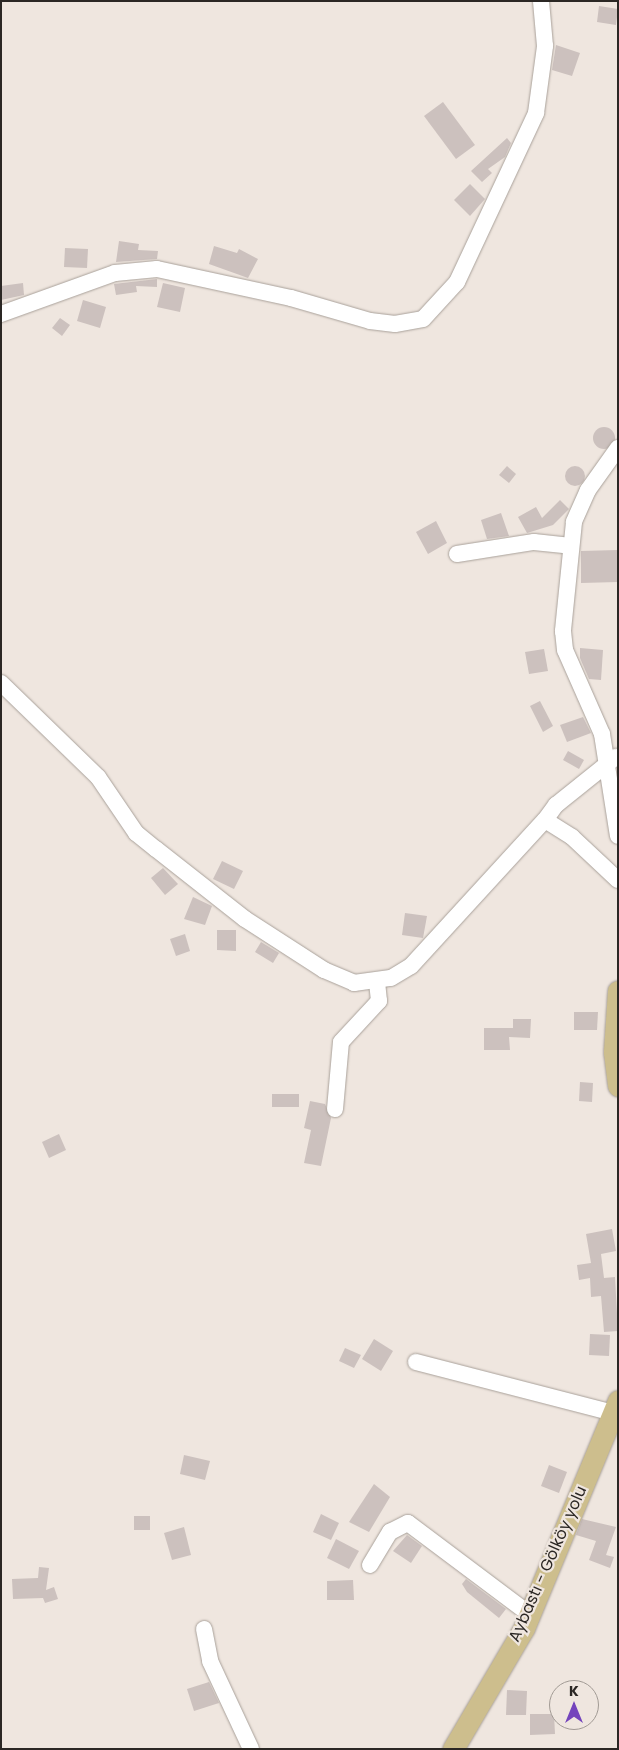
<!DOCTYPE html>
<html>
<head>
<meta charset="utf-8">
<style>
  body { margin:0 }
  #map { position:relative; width:619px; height:1750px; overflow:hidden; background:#efe6df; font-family:Poppins,sans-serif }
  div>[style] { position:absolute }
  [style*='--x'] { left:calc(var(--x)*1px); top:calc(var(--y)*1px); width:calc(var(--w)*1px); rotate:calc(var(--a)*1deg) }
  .building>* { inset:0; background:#ccc1be }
  .round { border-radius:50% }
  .roads { filter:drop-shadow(0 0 1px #a9a19a) drop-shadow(0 0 1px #a9a19a) }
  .minor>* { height:16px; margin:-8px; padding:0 8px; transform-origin:8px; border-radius:8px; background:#fff }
  .major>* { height:21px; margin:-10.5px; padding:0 10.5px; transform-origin:10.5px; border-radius:10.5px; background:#cdbe8d }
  span { translate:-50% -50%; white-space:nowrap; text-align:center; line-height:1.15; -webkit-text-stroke:4.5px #efe6df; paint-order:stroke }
  .street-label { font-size:16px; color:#2b2724 }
  .frame { position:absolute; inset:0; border:2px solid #2b2724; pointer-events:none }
  .north { position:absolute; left:549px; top:1680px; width:50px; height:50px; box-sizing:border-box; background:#efe6df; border:1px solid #a19a94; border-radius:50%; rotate:0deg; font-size:14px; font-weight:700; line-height:20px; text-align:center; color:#2b2724 }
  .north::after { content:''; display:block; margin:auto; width:18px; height:22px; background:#7444bc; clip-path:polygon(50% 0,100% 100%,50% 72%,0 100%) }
</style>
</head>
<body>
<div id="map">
  <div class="building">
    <div style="clip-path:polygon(599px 6px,618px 9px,616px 25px,597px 22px)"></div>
    <div style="clip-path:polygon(556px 45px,580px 53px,572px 76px,552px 70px)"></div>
    <div style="clip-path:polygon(443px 102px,475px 145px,456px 159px,424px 116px)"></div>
    <div style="clip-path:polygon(507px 138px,511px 143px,505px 157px,488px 169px,492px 173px,482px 182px,471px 171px)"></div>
    <div style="clip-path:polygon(470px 184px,485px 199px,470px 216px,454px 200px)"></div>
    <div style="clip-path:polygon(119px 241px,139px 244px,138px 250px,158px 251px,157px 259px,116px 262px)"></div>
    <div style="clip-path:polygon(214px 246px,237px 253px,239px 249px,258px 259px,248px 278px,209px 264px)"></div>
    <div style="clip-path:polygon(65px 248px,88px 249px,87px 268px,64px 267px)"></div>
    <div style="clip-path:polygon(157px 279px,157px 287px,136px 286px,137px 292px,116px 295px,114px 284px)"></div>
    <div style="clip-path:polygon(23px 283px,24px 295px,1px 300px,1px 286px)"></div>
    <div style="clip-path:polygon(163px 283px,185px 288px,180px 312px,157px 307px)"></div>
    <div style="clip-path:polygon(83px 300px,106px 307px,100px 328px,77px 321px)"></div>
    <div style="clip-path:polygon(60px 318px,70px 325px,62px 336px,52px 328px)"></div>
    <div class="round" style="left:593px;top:427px;width:22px;height:22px"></div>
    <div class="round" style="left:565px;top:466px;width:20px;height:20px"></div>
    <div style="clip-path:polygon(507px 466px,516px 474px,509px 483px,499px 475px)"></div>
    <div style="clip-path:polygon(560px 500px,569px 509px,553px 525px,527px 533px,518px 517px,536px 507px,542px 518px)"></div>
    <div style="clip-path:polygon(501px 513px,509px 536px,487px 539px,481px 520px)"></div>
    <div style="clip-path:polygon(436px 521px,447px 543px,428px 554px,416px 532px)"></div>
    <div style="clip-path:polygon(618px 550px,618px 582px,581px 583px,581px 551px)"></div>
    <div style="clip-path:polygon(580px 648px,603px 650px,601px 680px,589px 679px,580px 658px)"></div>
    <div style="clip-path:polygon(544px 649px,548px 671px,529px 674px,525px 652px)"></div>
    <div style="clip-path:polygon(540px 701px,553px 726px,543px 732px,530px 706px)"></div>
    <div style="clip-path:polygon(583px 717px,591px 733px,567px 742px,560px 725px)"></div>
    <div style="clip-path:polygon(568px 751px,584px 760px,579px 769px,563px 760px)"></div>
    <div style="clip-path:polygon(222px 861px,243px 871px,234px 889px,213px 879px)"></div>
    <div style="clip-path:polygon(163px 868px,178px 884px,165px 895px,151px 878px)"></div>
    <div style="clip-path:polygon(193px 897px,212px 906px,205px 925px,184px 919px)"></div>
    <div style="clip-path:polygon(405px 913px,427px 916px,423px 938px,402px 935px)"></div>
    <div style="clip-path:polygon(217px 930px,236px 930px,236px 951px,217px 950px)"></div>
    <div style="clip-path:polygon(185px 934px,190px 951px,176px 956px,170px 939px)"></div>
    <div style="clip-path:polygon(261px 942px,279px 953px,273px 963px,255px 952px)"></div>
    <div style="clip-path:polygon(574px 1012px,598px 1012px,597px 1030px,574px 1030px)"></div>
    <div style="clip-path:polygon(513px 1019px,531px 1019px,530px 1038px,509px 1037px,510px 1050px,484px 1050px,484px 1028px,513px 1028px)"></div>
    <div style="clip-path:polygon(580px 1082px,593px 1083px,592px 1102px,579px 1101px)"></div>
    <div style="clip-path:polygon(272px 1094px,299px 1094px,299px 1107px,272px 1107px)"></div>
    <div style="clip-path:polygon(310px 1101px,325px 1104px,331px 1118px,321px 1166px,304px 1163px,311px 1130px,304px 1128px)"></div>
    <div style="clip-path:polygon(59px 1134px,66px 1150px,49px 1158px,42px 1142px)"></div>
    <div style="clip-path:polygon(612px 1229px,616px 1251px,601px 1254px,604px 1278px,615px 1277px,618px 1331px,604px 1332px,601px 1296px,591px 1297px,590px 1278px,579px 1280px,577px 1265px,591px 1263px,586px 1234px)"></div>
    <div style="clip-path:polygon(590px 1334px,610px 1335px,609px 1356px,589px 1355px)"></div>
    <div style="clip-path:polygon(374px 1339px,393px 1351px,381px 1371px,362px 1359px)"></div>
    <div style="clip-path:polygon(345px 1348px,361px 1355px,354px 1368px,339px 1361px)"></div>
    <div style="clip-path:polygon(184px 1455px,210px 1461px,205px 1480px,180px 1474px)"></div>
    <div style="clip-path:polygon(549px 1465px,567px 1472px,559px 1493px,541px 1486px)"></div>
    <div style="clip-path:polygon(374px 1484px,390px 1497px,369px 1532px,349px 1522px)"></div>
    <div style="clip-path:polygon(321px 1514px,339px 1523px,331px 1540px,313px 1532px)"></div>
    <div style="clip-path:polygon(134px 1516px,150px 1516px,150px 1530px,134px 1530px)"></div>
    <div style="clip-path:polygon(582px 1519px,616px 1527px,606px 1555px,614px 1557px,610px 1568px,589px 1560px,596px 1541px,576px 1535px)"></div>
    <div style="clip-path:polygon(184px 1527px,191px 1555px,172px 1560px,164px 1533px)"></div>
    <div style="clip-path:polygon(407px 1535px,422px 1546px,411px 1563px,393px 1551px)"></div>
    <div style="clip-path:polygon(336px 1539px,359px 1551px,349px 1569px,327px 1558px)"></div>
    <div style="clip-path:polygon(39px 1567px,49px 1568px,46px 1590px,54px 1587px,58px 1599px,45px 1603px,43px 1598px,13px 1599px,12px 1579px,38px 1578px)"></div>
    <div style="clip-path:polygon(466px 1579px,506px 1609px,499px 1618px,467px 1592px,462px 1584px)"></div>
    <div style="clip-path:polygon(353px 1580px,354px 1600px,327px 1600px,327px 1581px)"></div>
    <div style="clip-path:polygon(209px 1682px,219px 1703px,194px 1711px,187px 1689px)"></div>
    <div style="clip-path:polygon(507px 1690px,527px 1691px,526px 1715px,506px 1715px)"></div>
    <div style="clip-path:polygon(530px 1714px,554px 1714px,555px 1734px,530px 1735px)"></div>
  </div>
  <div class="roads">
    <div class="minor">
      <div style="--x:1;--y:314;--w:121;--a:-19.8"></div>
      <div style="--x:115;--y:273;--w:42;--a:-5.4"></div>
      <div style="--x:157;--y:269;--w:137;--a:12.2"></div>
      <div style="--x:291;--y:298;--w:82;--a:16.2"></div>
      <div style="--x:370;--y:321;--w:25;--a:7"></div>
      <div style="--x:395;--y:324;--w:28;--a:-10"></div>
      <div style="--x:423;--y:319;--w:50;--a:-47.4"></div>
      <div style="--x:457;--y:282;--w:187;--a:-64.9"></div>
      <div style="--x:536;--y:113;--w:68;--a:-82.3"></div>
      <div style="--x:545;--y:46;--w:45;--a:-95.1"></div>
      <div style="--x:618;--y:448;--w:52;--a:125.5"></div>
      <div style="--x:588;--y:490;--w:35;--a:114"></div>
      <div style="--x:574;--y:522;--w:110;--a:95.8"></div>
      <div style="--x:563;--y:631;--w:19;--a:84"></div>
      <div style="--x:565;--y:650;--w:92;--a:66.2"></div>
      <div style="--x:602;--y:734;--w:103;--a:81.1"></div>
      <div style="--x:457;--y:554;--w:78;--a:-8.9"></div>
      <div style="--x:534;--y:542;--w:37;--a:6"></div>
      <div style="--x:1;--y:683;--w:135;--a:44.1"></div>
      <div style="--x:98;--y:777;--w:68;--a:55.8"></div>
      <div style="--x:136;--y:833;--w:26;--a:39"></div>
      <div style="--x:156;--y:849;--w:113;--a:38.2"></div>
      <div style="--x:245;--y:919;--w:94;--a:32.8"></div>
      <div style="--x:324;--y:970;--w:33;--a:23"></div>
      <div style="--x:354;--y:983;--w:37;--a:-8"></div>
      <div style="--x:391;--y:978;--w:23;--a:-31"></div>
      <div style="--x:411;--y:966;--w:198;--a:-47.5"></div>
      <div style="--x:545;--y:820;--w:32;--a:32"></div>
      <div style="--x:572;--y:837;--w:63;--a:43.1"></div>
      <div style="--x:545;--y:820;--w:19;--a:-54"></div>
      <div style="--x:556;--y:805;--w:77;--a:-38.7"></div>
      <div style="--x:335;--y:1109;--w:67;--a:-84.9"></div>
      <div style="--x:341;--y:1042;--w:56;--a:-47.2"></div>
      <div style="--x:379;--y:1001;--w:19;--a:-96"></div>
      <div style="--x:416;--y:1362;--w:203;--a:14.5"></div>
      <div style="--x:370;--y:1565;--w:39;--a:-59"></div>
      <div style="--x:390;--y:1532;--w:20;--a:-27"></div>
      <div style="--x:408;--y:1523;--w:151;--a:36.9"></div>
      <div style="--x:204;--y:1629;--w:33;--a:79"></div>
      <div style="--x:210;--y:1661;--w:97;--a:65"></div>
    </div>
    <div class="major">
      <div style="--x:618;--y:991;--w:61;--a:93.8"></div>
      <div style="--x:614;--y:1052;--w:34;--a:83"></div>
      <div style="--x:453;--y:1749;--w:140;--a:-59.6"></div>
      <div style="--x:524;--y:1628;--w:246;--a:-67.5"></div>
    </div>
  </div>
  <div class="street-label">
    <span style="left:548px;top:1564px;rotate:-66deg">Aybastı - Gölköy yolu</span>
  </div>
  <div class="frame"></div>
  <div class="north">K</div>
</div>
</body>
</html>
